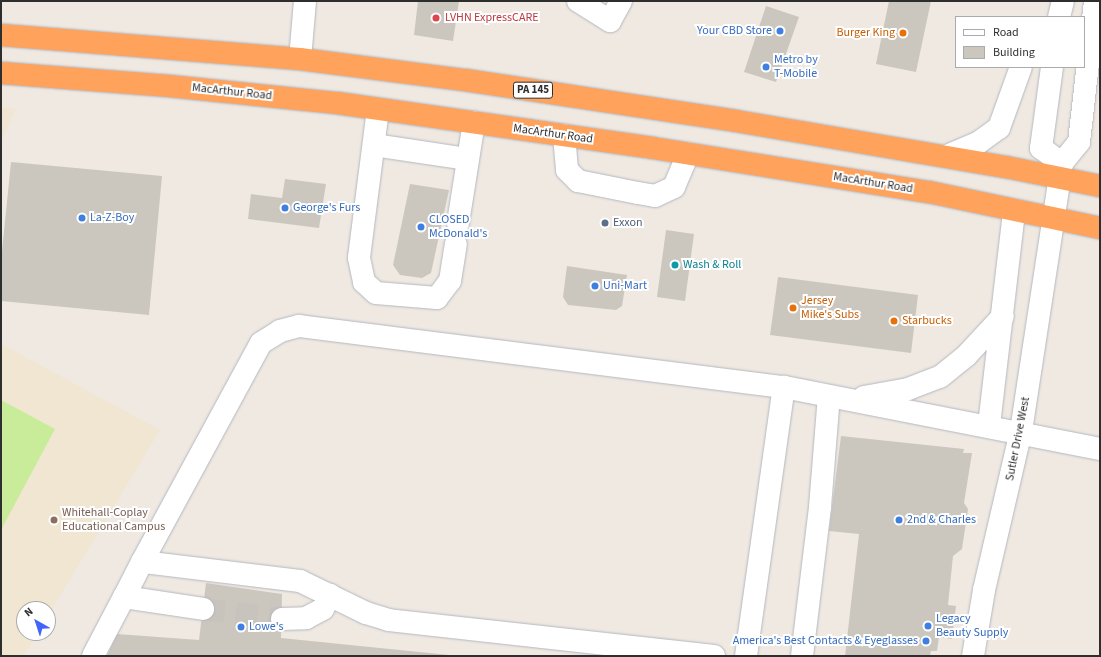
<!DOCTYPE html>
<html>
<head>
<meta charset="utf-8">
<style>
  body { margin:0 }
  #map { position:relative; width:1101px; height:657px; overflow:hidden; background:#efe9e1; font-family:"Source Sans 3",sans-serif }
  div>[style] { position:absolute }
  [style*='--x'] { left:calc(var(--x)*1px); top:calc(var(--y)*1px); width:calc(var(--w)*1px); rotate:calc(var(--a)*1deg) }
  .education>* { inset:0; background:#f0e6d1 }
  .pitch>* { inset:0; background:#c9ec9a }
  .building>* { inset:0; background:#cbc7bf }
  .minor-tunnel>* { height:22px; margin-top:-11px; transform-origin:0; background:repeating-linear-gradient(90deg,#c8c4bd 0 22px,transparent 0 33px) }
  .roads { filter:drop-shadow(0 0 1px #b4b7c1) drop-shadow(0 0 1px #b4b7c1) }
  .minor>* { height:22px; margin:-11px; padding:0 11px; transform-origin:11px; border-radius:11px; background:#fff }
  .highway>* { height:22px; margin:-11px; padding:0 11px; transform-origin:11px; border-radius:11px; background:#ffa35c }
  .dots>* { width:11px; height:11px; translate:-50% -50%; box-sizing:border-box; border:2px solid #fff; border-radius:50% }
  span { translate:-50% -50%; white-space:nowrap; text-align:center; line-height:1.15; -webkit-text-stroke:4px #fff; paint-order:stroke }
  .shield-label span { padding:1px 3px; background:#fff; border:1px solid; border-radius:3px; -webkit-text-stroke-width:0 }
  .shield-label { font-size:11px; color:#2e2e2e; font-weight:700 }
  .health-label { font-size:12px; color:#be3a42 }
  .left { translate:0 -50%; text-align:left }
  .shop-label { font-size:12px; color:#366cbe }
  .right { translate:-100% -50%; text-align:right }
  .food-label { font-size:12px; color:#c56008 }
  .street-label { font-size:12px; color:#2e2e2e }
  .service-label { font-size:12px; color:#4e5e75 }
  .culture-label { font-size:12px; color:#0d838f }
  .education-label { font-size:12px; color:#785e54 }
  .frame { position:absolute; inset:0; border:2px solid #2e2e2e; pointer-events:none }
  .legend { position:absolute; left:955px; top:16px; width:130px; height:52px; box-sizing:border-box; background:#fff; border:1px solid #ababab; margin:0; padding:5px 7px; list-style:none; font-size:12px; color:#2e2e2e }
  .legend li { display:flex; align-items:center; gap:8px; height:20px }
  .legend b { width:20px; border:1px solid #ababab }
  .north { position:absolute; left:16px; top:601px; width:40px; height:40px; box-sizing:border-box; background:#fff; border:1px solid #ababab; border-radius:50%; rotate:321deg; font-size:11px; font-weight:700; line-height:16px; text-align:center; color:#2e2e2e }
  .north::after { content:''; display:block; margin:auto; width:14px; height:18px; background:#4264fb; clip-path:polygon(50% 0,100% 100%,50% 72%,0 100%) }
</style>
</head>
<body>
<div id="map">
  <div class="education">
    <div style="clip-path:polygon(1px 107px,16px 109px,1px 142px)"></div>
    <div style="clip-path:polygon(1px 344px,160px 430px,48px 616px,48px 609px,24px 609px,24px 633px,38px 633px,24px 656px,1px 656px)"></div>
  </div>
  <div class="pitch">
    <div style="clip-path:polygon(1px 400px,55px 429px,1px 530px)"></div>
  </div>
  <div class="building">
    <div style="clip-path:polygon(418px 1px,459px 1px,453px 41px,414px 35px)"></div>
    <div style="clip-path:polygon(889px 1px,931px 1px,916px 72px,876px 64px)"></div>
    <div style="clip-path:polygon(766px 6px,799px 17px,776px 82px,744px 72px)"></div>
    <div style="clip-path:polygon(11px 162px,162px 176px,149px 315px,1px 301px,1px 261px)"></div>
    <div style="clip-path:polygon(285px 179px,326px 184px,319px 228px,248px 219px,251px 194px,282px 198px)"></div>
    <div style="clip-path:polygon(410px 184px,449px 190px,431px 273px,422px 278px,400px 275px,393px 265px)"></div>
    <div style="clip-path:polygon(666px 230px,694px 234px,685px 301px,657px 297px)"></div>
    <div style="clip-path:polygon(567px 266px,627px 275px,622px 306px,616px 310px,568px 305px,563px 297px)"></div>
    <div style="clip-path:polygon(778px 277px,918px 295px,911px 353px,770px 335px)"></div>
    <div style="clip-path:polygon(841px 436px,964px 449px,963px 453px,972px 453px,964px 503px,968px 509px,962px 549px,953px 556px,948px 605px,956px 606px,952px 639px,939px 637px,937px 651px,931px 651px,930px 656px,845px 656px,859px 534px,829px 531px)"></div>
    <div style="clip-path:polygon(206px 583px,282px 594px,281px 638px,459px 656px,107px 656px,117px 634px,199px 640px)"></div>
  </div>
  <div class="minor-tunnel">
    <div style="--x:203;--y:609;--w:80;--a:7.2"></div>
  </div>
  <div class="roads">
    <div class="minor">
      <div style="--x:578;--y:1;--w:38;--a:32"></div>
      <div style="--x:610;--y:21;--w:23;--a:-61"></div>
      <div style="--x:1059;--y:17;--w:16;--a:-76"></div>
      <div style="--x:300;--y:59;--w:58;--a:-85.1"></div>
      <div style="--x:1052;--y:67;--w:82;--a:97.7"></div>
      <div style="--x:1041;--y:148;--w:26;--a:36"></div>
      <div style="--x:378;--y:109;--w:150;--a:97.3"></div>
      <div style="--x:359;--y:258;--w:25;--a:78"></div>
      <div style="--x:364;--y:282;--w:16;--a:43"></div>
      <div style="--x:376;--y:293;--w:61;--a:4.7"></div>
      <div style="--x:437;--y:298;--w:21;--a:-53"></div>
      <div style="--x:450;--y:281;--w:37;--a:-81"></div>
      <div style="--x:564;--y:135;--w:35;--a:85"></div>
      <div style="--x:567;--y:170;--w:16;--a:45"></div>
      <div style="--x:578;--y:181;--w:61;--a:11.3"></div>
      <div style="--x:638;--y:193;--w:17;--a:10"></div>
      <div style="--x:655;--y:196;--w:21;--a:-25"></div>
      <div style="--x:674;--y:187;--w:36;--a:-67"></div>
      <div style="--x:374;--y:145;--w:95;--a:8.5"></div>
      <div style="--x:947;--y:156;--w:34;--a:-23"></div>
      <div style="--x:978;--y:143;--w:26;--a:-36"></div>
      <div style="--x:999;--y:128;--w:65;--a:-70.2"></div>
      <div style="--x:458;--y:223;--w:102;--a:-81"></div>
      <div style="--x:864;--y:397;--w:45;--a:-10.3"></div>
      <div style="--x:908;--y:389;--w:34;--a:-21"></div>
      <div style="--x:940;--y:377;--w:33;--a:-39"></div>
      <div style="--x:966;--y:356;--w:54;--a:-47.2"></div>
      <div style="--x:989;--y:425;--w:215;--a:-83.3"></div>
      <div style="--x:142;--y:562;--w:39;--a:117"></div>
      <div style="--x:124;--y:597;--w:80;--a:8.6"></div>
      <div style="--x:282;--y:619;--w:24;--a:-2"></div>
      <div style="--x:306;--y:618;--w:19;--a:-28"></div>
      <div style="--x:323;--y:609;--w:16;--a:-63"></div>
      <div style="--x:93;--y:656;--w:67;--a:-62.3"></div>
      <div style="--x:714;--y:656;--w:327;--a:-173.7"></div>
      <div style="--x:389;--y:620;--w:24;--a:-163"></div>
      <div style="--x:366;--y:613;--w:73;--a:-154.1"></div>
      <div style="--x:300;--y:581;--w:159;--a:-173.1"></div>
      <div style="--x:142;--y:562;--w:249;--a:-61.5"></div>
      <div style="--x:261;--y:343;--w:22;--a:-32"></div>
      <div style="--x:280;--y:331;--w:20;--a:-15"></div>
      <div style="--x:299;--y:326;--w:489;--a:7.2"></div>
      <div style="--x:784;--y:387;--w:322;--a:11.1"></div>
      <div style="--x:746;--y:656;--w:272;--a:-82"></div>
      <div style="--x:802;--y:656;--w:150;--a:-83.1"></div>
      <div style="--x:820;--y:507;--w:111;--a:-85.4"></div>
      <div style="--x:973;--y:656;--w:67;--a:-80.5"></div>
      <div style="--x:984;--y:590;--w:163;--a:-76.9"></div>
      <div style="--x:1021;--y:431;--w:271;--a:-81.3"></div>
      <div style="--x:1062;--y:163;--w:27;--a:-51"></div>
      <div style="--x:1079;--y:142;--w:142;--a:-83.5"></div>
    </div>
    <div class="highway">
      <div style="--x:1;--y:35;--w:300;--a:4.6"></div>
      <div style="--x:300;--y:59;--w:166;--a:7.3"></div>
      <div style="--x:465;--y:80;--w:274;--a:8.6"></div>
      <div style="--x:736;--y:121;--w:274;--a:9.7"></div>
      <div style="--x:1006;--y:167;--w:96;--a:11.4"></div>
      <div style="--x:1;--y:73;--w:169;--a:4.4"></div>
      <div style="--x:169;--y:86;--w:169;--a:5.8"></div>
      <div style="--x:337;--y:103;--w:319;--a:8.1"></div>
      <div style="--x:653;--y:148;--w:279;--a:9.1"></div>
      <div style="--x:929;--y:192;--w:175;--a:11.9"></div>
    </div>
  </div>
  <div class="dots">
    <div style="left:436px;top:18px;background:#e0444e"></div>
    <div style="left:780px;top:31px;background:#3f7fe0"></div>
    <div style="left:903px;top:33px;background:#e8710a"></div>
    <div style="left:766px;top:67px;background:#3f7fe0"></div>
    <div style="left:285px;top:208px;background:#3f7fe0"></div>
    <div style="left:82px;top:218px;background:#3f7fe0"></div>
    <div style="left:605px;top:223px;background:#5c6f8a"></div>
    <div style="left:421px;top:227px;background:#3f7fe0"></div>
    <div style="left:675px;top:265px;background:#0f9aa8"></div>
    <div style="left:595px;top:286px;background:#3f7fe0"></div>
    <div style="left:793px;top:308px;background:#e8710a"></div>
    <div style="left:894px;top:321px;background:#e8710a"></div>
    <div style="left:54px;top:520px;background:#8d6e63"></div>
    <div style="left:899px;top:520px;background:#3f7fe0"></div>
    <div style="left:928px;top:626px;background:#3f7fe0"></div>
    <div style="left:241px;top:627px;background:#3f7fe0"></div>
    <div style="left:926px;top:641px;background:#3f7fe0"></div>
  </div>
  <div class="shield-label">
    <span style="left:533px;top:90px">PA 145</span>
  </div>
  <div class="health-label">
    <span class="left" style="left:445px;top:18px">LVHN ExpressCARE</span>
  </div>
  <div class="shop-label">
    <span class="right" style="left:772px;top:31px">Your CBD Store</span>
    <span class="left" style="left:774px;top:67px">Metro by<br>T-Mobile</span>
    <span class="left" style="left:293px;top:208px">George's Furs</span>
    <span class="left" style="left:90px;top:218px">La-Z-Boy</span>
    <span class="left" style="left:429px;top:227px">CLOSED<br>McDonald's</span>
    <span class="left" style="left:603px;top:286px">Uni-Mart</span>
    <span class="left" style="left:907px;top:520px">2nd &amp; Charles</span>
    <span class="left" style="left:936px;top:626px">Legacy<br>Beauty Supply</span>
    <span class="left" style="left:249px;top:627px">Lowe's</span>
    <span class="right" style="left:918px;top:641px">America's Best Contacts &amp; Eyeglasses</span>
  </div>
  <div class="food-label">
    <span class="right" style="left:895px;top:33px">Burger King</span>
    <span class="left" style="left:801px;top:308px">Jersey<br>Mike's Subs</span>
    <span class="left" style="left:902px;top:321px">Starbucks</span>
  </div>
  <div class="street-label">
    <span style="left:232px;top:92px;rotate:6deg">MacArthur Road</span>
    <span style="left:553px;top:134px;rotate:8deg">MacArthur Road</span>
    <span style="left:873px;top:183px;rotate:9deg">MacArthur Road</span>
    <span style="left:1018px;top:439px;rotate:-79deg">Sutler Drive West</span>
  </div>
  <div class="service-label">
    <span class="left" style="left:613px;top:223px">Exxon</span>
  </div>
  <div class="culture-label">
    <span class="left" style="left:683px;top:265px">Wash &amp; Roll</span>
  </div>
  <div class="education-label">
    <span class="left" style="left:62px;top:520px">Whitehall-Coplay<br>Educational Campus</span>
  </div>
  <div class="frame"></div>
  <ul class="legend">
  <li><b style="height:5px;background:#fff"></b>Road</li>
  <li><b style="height:11px;background:#cbc7bf"></b>Building</li>
  </ul>
  <div class="north">N</div>
</div>
</body>
</html>
